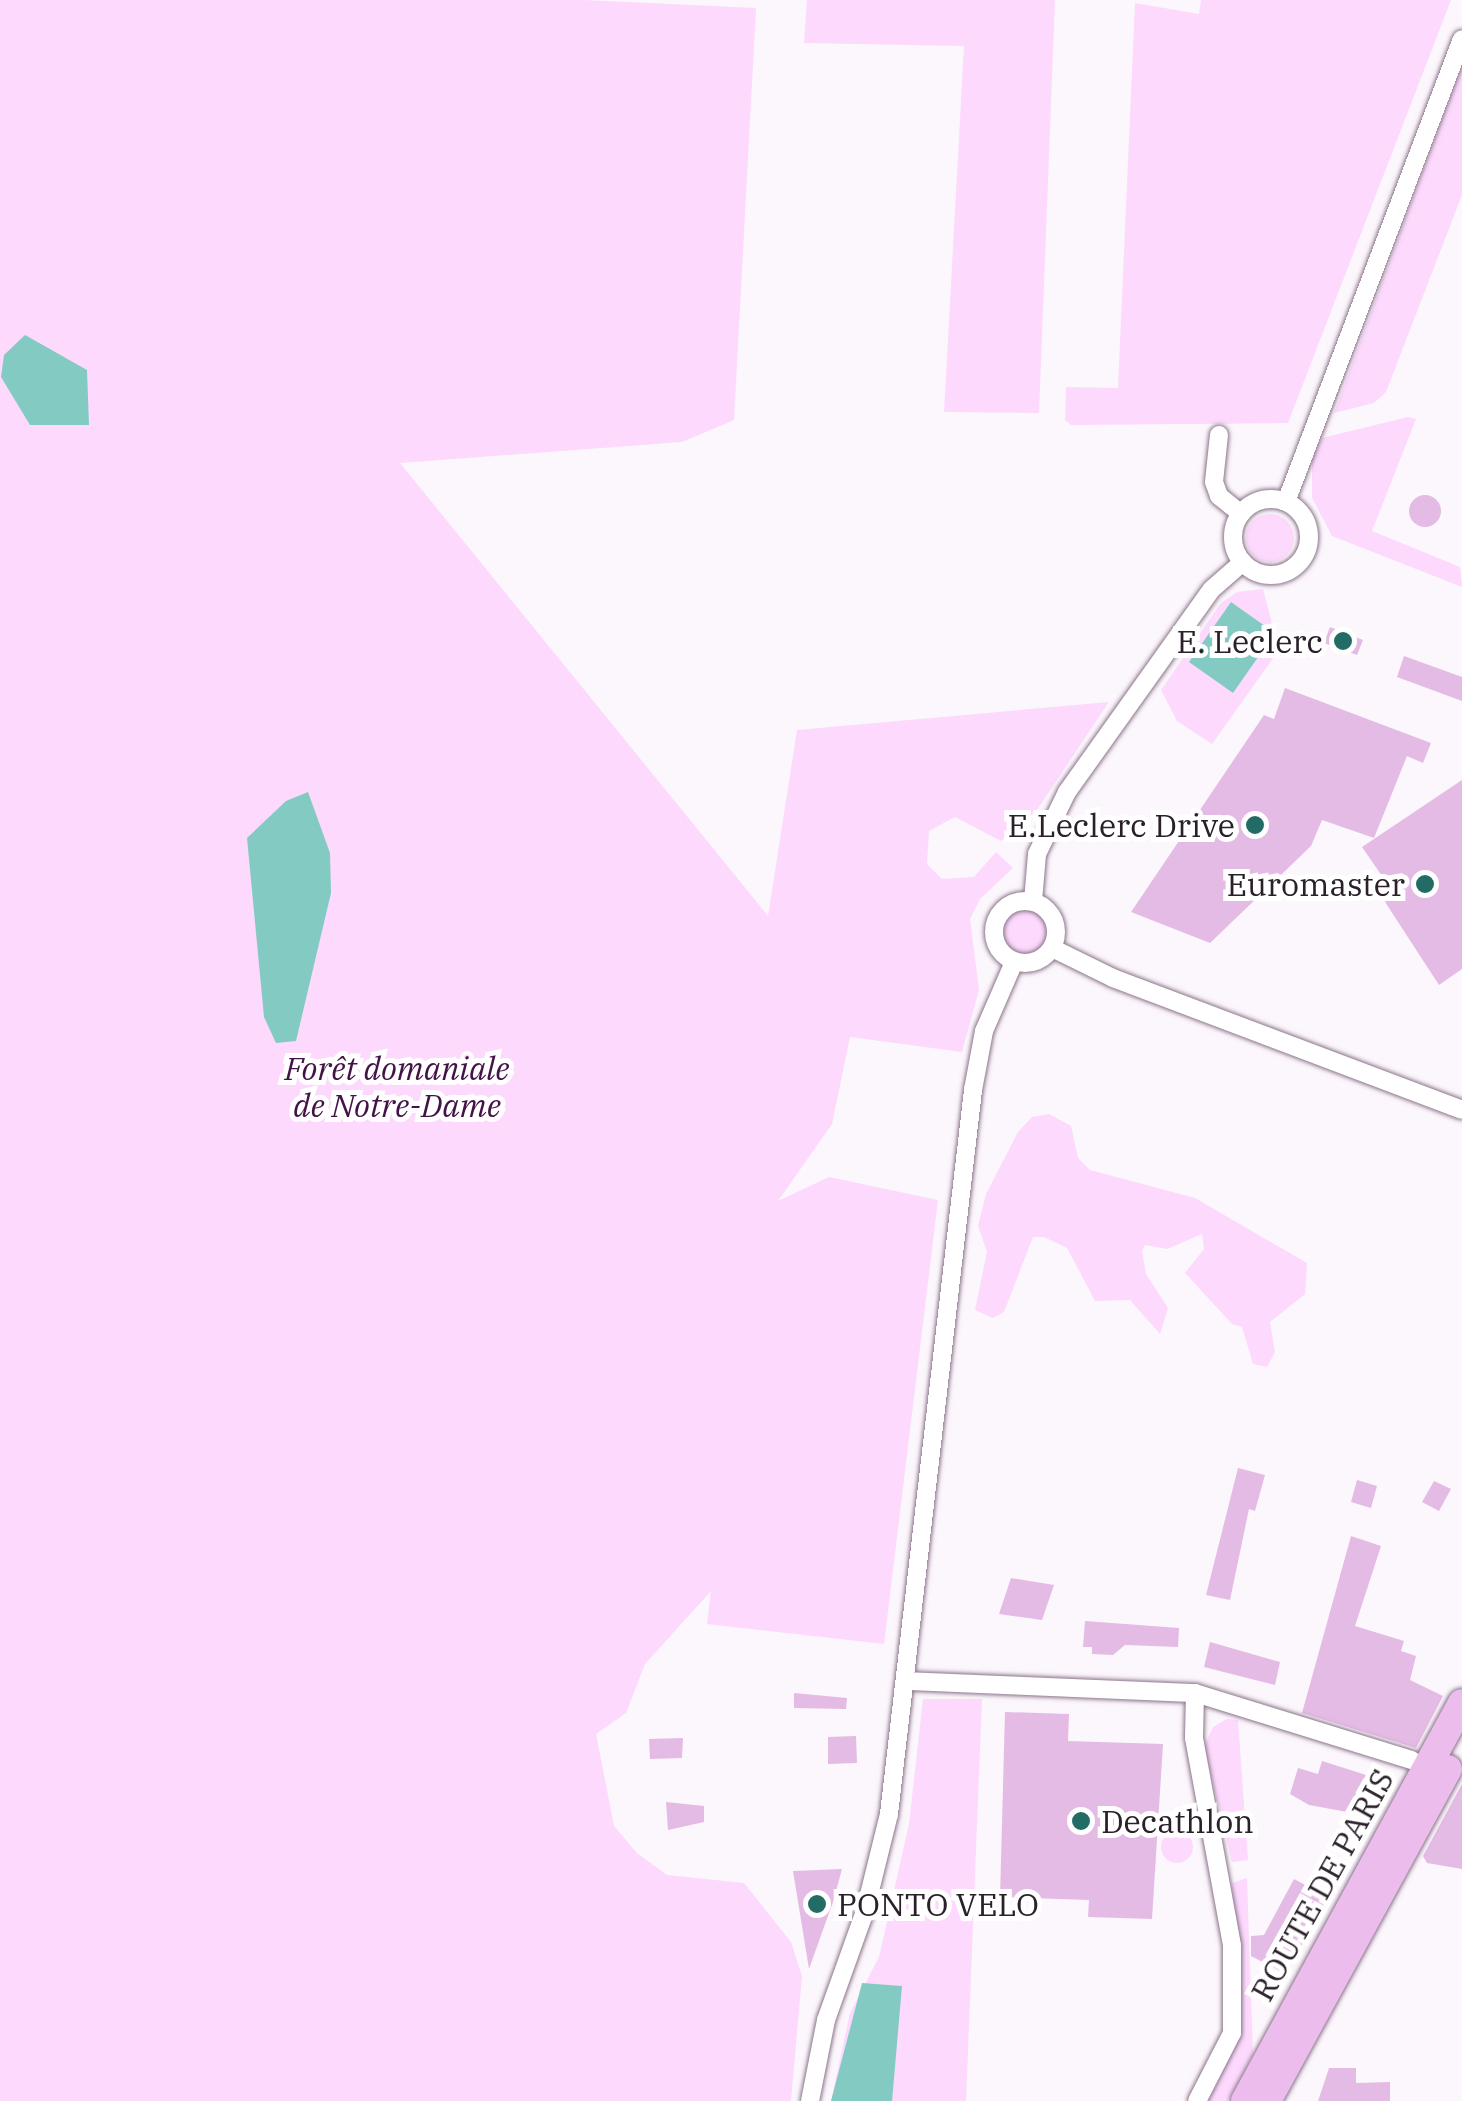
<!DOCTYPE html>
<html>
<head>
<meta charset="utf-8">
<style>
  body { margin:0 }
  #map { position:relative; width:1462px; height:2101px; overflow:hidden; background:#fcf7fc; font-family:"IBM Plex Serif",serif }
  div>[style] { position:absolute }
  [style*='--x'] { left:calc(var(--x)*1px); top:calc(var(--y)*1px); width:calc(var(--w)*1px); rotate:calc(var(--a)*1deg) }
  .green>* { inset:0; background:#fcd9fd }
  .round { border-radius:50% }
  .water>* { inset:0; background:#83cbc2 }
  .building>* { inset:0; background:#e4bbe5 }
  .roads { filter:drop-shadow(0 0 2px #8b748b) drop-shadow(0 0 2px #8b748b) }
  .minor>* { height:18px; margin:-9px; padding:0 9px; transform-origin:9px; border-radius:9px; background:#fff }
  .minor>.ring { margin:-9px; padding:0; box-sizing:content-box; background:none; border:18px solid #fff; border-radius:50% }
  .primary>* { height:28px; margin:-14px; padding:0 14px; transform-origin:14px; border-radius:14px; background:#ebbcec }
  .dots>* { width:28px; height:28px; translate:-50% -50%; box-sizing:border-box; border:5px solid #fff; border-radius:50% }
  span { translate:-50% -50%; white-space:nowrap; text-align:center; line-height:1.15; -webkit-text-stroke:10px #fff; paint-order:stroke }
  .poi-label { font-size:32px; color:#2a202a }
  .right { translate:-100% -50%; text-align:right }
  .left { translate:0 -50%; text-align:left }
  .park-label { font-size:32px; color:#431246; font-style:italic }
  .street-label { font-size:32px; color:#2a202a }
</style>
</head>
<body>
<div id="map">
  <div class="green">
    <div style="clip-path:polygon(0 0,584px 0,756px 8px,734px 420px,682px 442px,400px 463px,768px 916px,797px 730px,1109px 702px,1037px 810px,1001px 841px,955px 817px,929px 831px,927px 864px,942px 879px,974px 877px,996px 852px,1013px 868px,980px 899px,970px 919px,979px 990px,962px 1052px,850px 1037px,832px 1124px,778px 1201px,829px 1177px,938px 1200px,884px 1644px,707px 1624px,711px 1591px,645px 1664px,626px 1713px,596px 1734px,614px 1826px,637px 1853px,667px 1875px,744px 1883px,791px 1942px,802px 1976px,791px 2101px,0 2101px)"></div>
    <div style="clip-path:polygon(807px 0,1055px 0,1039px 413px,944px 412px,964px 46px,804px 43px)"></div>
    <div style="clip-path:polygon(1201px 0,1451px 0,1288px 423px,1071px 425px,1065px 420px,1066px 387px,1118px 388px,1135px 3px,1199px 14px)"></div>
    <div style="clip-path:polygon(1462px 66px,1462px 195px,1386px 392px,1374px 403px,1334px 413px)"></div>
    <div style="clip-path:polygon(1408px 417px,1416px 419px,1372px 531px,1460px 567px,1462px 587px,1332px 536px,1312px 498px,1312px 457px,1322px 438px)"></div>
    <div class="round" style="left:1246px;top:514px;width:48px;height:48px"></div>
    <div style="clip-path:polygon(1263px 589px,1279px 650px,1212px 744px,1177px 721px,1161px 690px,1221px 603px,1237px 592px)"></div>
    <div class="round" style="left:1000px;top:907px;width:50px;height:50px"></div>
    <div style="clip-path:polygon(1049px 1114px,1071px 1126px,1078px 1158px,1090px 1170px,1195px 1198px,1307px 1263px,1305px 1294px,1270px 1322px,1275px 1352px,1267px 1367px,1253px 1364px,1242px 1327px,1232px 1324px,1185px 1273px,1204px 1249px,1202px 1234px,1167px 1249px,1145px 1245px,1142px 1251px,1146px 1274px,1168px 1308px,1160px 1334px,1130px 1300px,1095px 1301px,1067px 1248px,1044px 1237px,1033px 1237px,1004px 1312px,993px 1318px,975px 1310px,987px 1252px,978px 1226px,986px 1194px,1018px 1132px,1032px 1117px)"></div>
    <div style="clip-path:polygon(923px 1699px,982px 1699px,966px 2101px,831px 2101px,850px 2013px,879px 1957px,909px 1824px)"></div>
    <div style="clip-path:polygon(1227px 1719px,1238px 1720px,1248px 1860px,1232px 1862px,1204px 1747px,1213px 1727px)"></div>
    <div class="round" style="left:1161px;top:1831px;width:32px;height:32px"></div>
    <div style="clip-path:polygon(1247px 1878px,1253px 2054px,1228px 2101px,1208px 2101px,1241px 2027px,1232px 1883px)"></div>
  </div>
  <div class="water">
    <div style="clip-path:polygon(25px 335px,87px 370px,89px 425px,30px 425px,1px 377px,4px 355px)"></div>
    <div style="clip-path:polygon(1231px 602px,1275px 633px,1233px 693px,1189px 662px)"></div>
    <div style="clip-path:polygon(308px 792px,330px 853px,331px 893px,296px 1041px,276px 1043px,264px 1017px,247px 838px,286px 801px)"></div>
    <div style="clip-path:polygon(862px 1983px,902px 1986px,892px 2101px,831px 2101px)"></div>
  </div>
  <div class="building">
    <div class="round" style="left:1409px;top:495px;width:32px;height:32px"></div>
    <div style="clip-path:polygon(1330px 627px,1363px 640px,1357px 655px,1324px 643px)"></div>
    <div style="clip-path:polygon(1404px 656px,1462px 677px,1462px 701px,1397px 677px)"></div>
    <div style="clip-path:polygon(1285px 688px,1431px 743px,1423px 763px,1407px 756px,1374px 838px,1322px 820px,1311px 846px,1210px 943px,1131px 912px,1264px 715px,1274px 719px)"></div>
    <div style="clip-path:polygon(1462px 780px,1462px 969px,1439px 985px,1385px 902px,1395px 895px,1362px 847px)"></div>
    <div style="clip-path:polygon(1238px 1468px,1265px 1475px,1255px 1511px,1249px 1509px,1230px 1600px,1206px 1595px)"></div>
    <div style="clip-path:polygon(1357px 1480px,1377px 1486px,1371px 1508px,1351px 1502px)"></div>
    <div style="clip-path:polygon(1434px 1481px,1451px 1489px,1439px 1511px,1422px 1502px)"></div>
    <div style="clip-path:polygon(1351px 1536px,1381px 1546px,1355px 1626px,1404px 1641px,1401px 1651px,1416px 1656px,1410px 1680px,1443px 1696px,1416px 1748px,1302px 1713px)"></div>
    <div style="clip-path:polygon(1011px 1578px,1054px 1585px,1042px 1620px,999px 1614px)"></div>
    <div style="clip-path:polygon(1085px 1621px,1179px 1628px,1178px 1647px,1125px 1645px,1113px 1655px,1092px 1654px,1092px 1647px,1083px 1647px)"></div>
    <div style="clip-path:polygon(1210px 1642px,1280px 1662px,1275px 1685px,1204px 1667px)"></div>
    <div style="clip-path:polygon(794px 1693px,847px 1698px,846px 1709px,794px 1708px)"></div>
    <div style="clip-path:polygon(1005px 1712px,1069px 1714px,1068px 1741px,1163px 1744px,1152px 1919px,1088px 1917px,1089px 1900px,1000px 1897px)"></div>
    <div style="clip-path:polygon(856px 1736px,857px 1763px,828px 1764px,828px 1737px)"></div>
    <div style="clip-path:polygon(683px 1738px,682px 1758px,650px 1759px,649px 1739px)"></div>
    <div style="clip-path:polygon(1322px 1761px,1382px 1780px,1364px 1815px,1309px 1805px,1290px 1794px,1298px 1768px,1318px 1774px)"></div>
    <div style="clip-path:polygon(1462px 1784px,1462px 1869px,1427px 1863px,1423px 1856px)"></div>
    <div style="clip-path:polygon(666px 1802px,704px 1806px,704px 1822px,668px 1830px)"></div>
    <div style="clip-path:polygon(842px 1869px,833px 1902px,809px 1969px,793px 1871px)"></div>
    <div style="clip-path:polygon(1294px 1879px,1328px 1897px,1286px 1974px,1251px 1956px,1251px 1936px,1264px 1935px)"></div>
    <div style="clip-path:polygon(1329px 2068px,1356px 2068px,1356px 2083px,1390px 2082px,1390px 2101px,1318px 2101px)"></div>
  </div>
  <div class="roads">
    <div class="minor">
      <div style="--x:1219;--y:435;--w:47;--a:96.1"></div>
      <div style="--x:1214;--y:482;--w:15;--a:70"></div>
      <div style="--x:1219;--y:496;--w:28;--a:39"></div>
      <div class="ring" style="left:1233px;top:499px;width:58px;height:58px"></div>
      <div style="--x:1286;--y:502;--w:495;--a:-69.2"></div>
      <div class="ring" style="left:994px;top:901px;width:44px;height:44px"></div>
      <div style="--x:1033;--y:901;--w:47;--a:-85.1"></div>
      <div style="--x:1037;--y:854;--w:69;--a:-64.2"></div>
      <div style="--x:1067;--y:792;--w:249;--a:-54.5"></div>
      <div style="--x:1212;--y:589;--w:41;--a:-41.1"></div>
      <div style="--x:1052;--y:948;--w:68;--a:26.2"></div>
      <div style="--x:1113;--y:978;--w:373;--a:20.7"></div>
      <div style="--x:907;--y:1681;--w:288;--a:2.4"></div>
      <div style="--x:1195;--y:1693;--w:227;--a:17.2"></div>
      <div style="--x:1195;--y:1693;--w:45;--a:91.3"></div>
      <div style="--x:1194;--y:1738;--w:211;--a:79.6"></div>
      <div style="--x:1232;--y:1946;--w:87;--a:90"></div>
      <div style="--x:1232;--y:2033;--w:76;--a:117.2"></div>
      <div style="--x:810;--y:2101;--w:83;--a:-78.8"></div>
      <div style="--x:826;--y:2020;--w:116;--a:-70.3"></div>
      <div style="--x:865;--y:1911;--w:100;--a:-76.1"></div>
      <div style="--x:889;--y:1814;--w:729;--a:-83.38"></div>
      <div style="--x:973;--y:1090;--w:60;--a:-79.4"></div>
      <div style="--x:984;--y:1031;--w:75;--a:-66.5"></div>
    </div>
    <div class="primary">
      <div style="--x:1245;--y:2101;--w:453;--a:-61.4"></div>
      <div style="--x:1267;--y:2101;--w:378;--a:-61.4"></div>
    </div>
  </div>
  <div class="dots">
    <div style="left:1343px;top:641px;background:#236c65"></div>
    <div style="left:1255px;top:825px;background:#236c65"></div>
    <div style="left:1425px;top:884px;background:#236c65"></div>
    <div style="left:1081px;top:1821px;background:#236c65"></div>
    <div style="left:817px;top:1904px;background:#236c65"></div>
  </div>
  <div class="poi-label">
    <span class="right" style="left:1323px;top:641px">E. Leclerc</span>
    <span class="right" style="left:1235px;top:825px">E.Leclerc Drive</span>
    <span class="right" style="left:1405px;top:884px">Euromaster</span>
    <span class="left" style="left:1101px;top:1821px">Decathlon</span>
    <span class="left" style="left:837px;top:1904px">PONTO VELO</span>
  </div>
  <div class="park-label">
    <span style="left:397px;top:1087px">Forêt domaniale<br>de Notre-Dame</span>
  </div>
  <div class="street-label">
    <span style="left:1322px;top:1885px;rotate:-61deg">ROUTE DE PARIS</span>
  </div>
</div>
</body>
</html>
